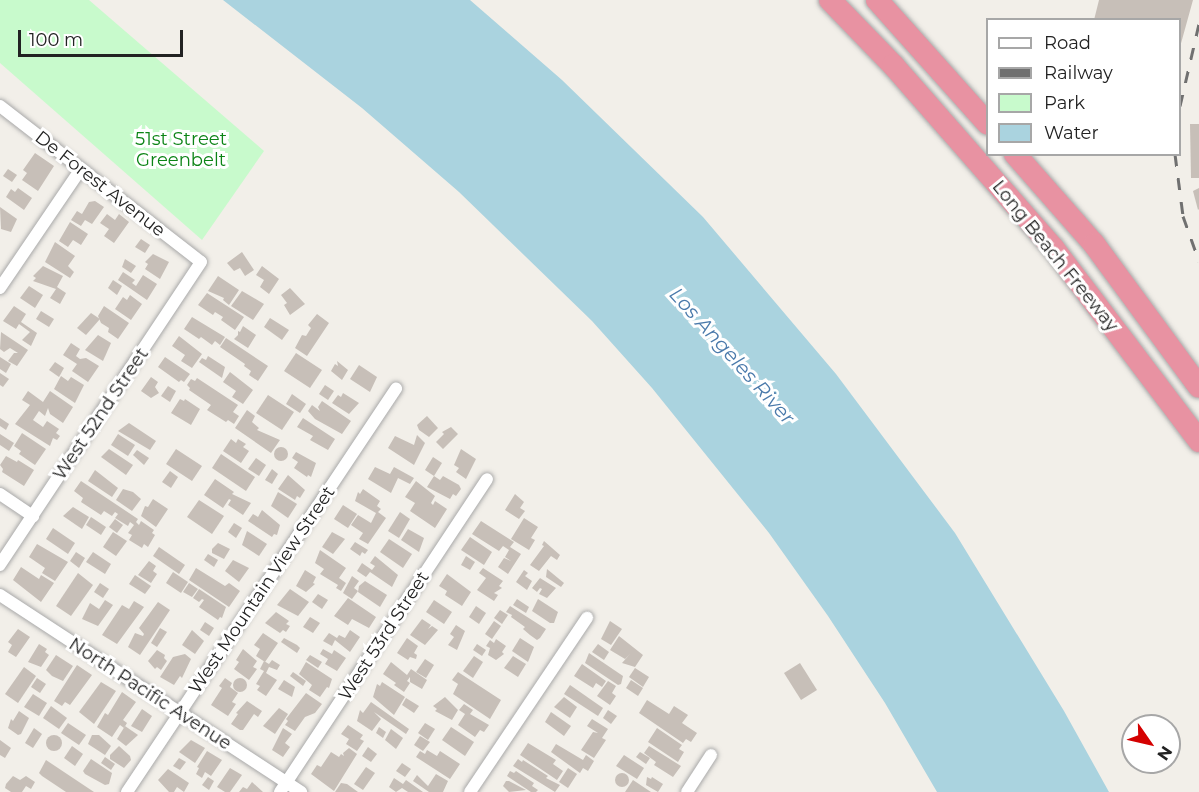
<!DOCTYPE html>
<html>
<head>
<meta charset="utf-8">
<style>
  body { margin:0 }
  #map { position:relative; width:1199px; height:792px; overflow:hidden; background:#f2efe9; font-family:Montserrat,sans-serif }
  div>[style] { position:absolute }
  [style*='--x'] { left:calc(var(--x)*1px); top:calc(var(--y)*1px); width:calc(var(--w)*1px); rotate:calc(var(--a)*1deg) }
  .park>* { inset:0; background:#c8facc }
  .water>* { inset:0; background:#aad3df }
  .building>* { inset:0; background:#c7bfb8 }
  .round { border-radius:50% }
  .roads { filter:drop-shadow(0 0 2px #a9a9a9) drop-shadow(0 0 2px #a9a9a9) }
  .minor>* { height:12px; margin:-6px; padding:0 6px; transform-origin:6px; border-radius:6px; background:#fff }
  .motorway>* { height:22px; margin:-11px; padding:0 11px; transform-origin:11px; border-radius:11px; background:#e892a2 }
  .rail>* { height:3px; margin-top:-1.5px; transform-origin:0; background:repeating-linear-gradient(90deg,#707070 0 12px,transparent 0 24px) }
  span { translate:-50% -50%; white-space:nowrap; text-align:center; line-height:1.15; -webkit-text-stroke:6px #fff; paint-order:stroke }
  .park-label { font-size:18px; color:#0c8416 }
  .street-label { font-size:18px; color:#222 }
  .water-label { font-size:20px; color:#4a7aab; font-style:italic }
  .legend { position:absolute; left:986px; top:18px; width:195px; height:138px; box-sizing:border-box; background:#fff; border:2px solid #a7a7a7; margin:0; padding:8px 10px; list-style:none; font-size:18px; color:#222 }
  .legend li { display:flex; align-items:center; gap:12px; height:30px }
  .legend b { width:30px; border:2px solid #a7a7a7 }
  .north { position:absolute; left:1121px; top:714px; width:60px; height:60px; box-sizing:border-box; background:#fff; border:2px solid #a7a7a7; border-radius:50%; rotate:124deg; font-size:16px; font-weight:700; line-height:24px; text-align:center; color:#222 }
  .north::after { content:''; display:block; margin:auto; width:21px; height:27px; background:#d40000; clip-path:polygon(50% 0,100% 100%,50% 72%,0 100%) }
  .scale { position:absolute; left:18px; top:30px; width:165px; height:27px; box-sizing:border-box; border:3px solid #222; border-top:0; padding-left:8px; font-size:18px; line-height:21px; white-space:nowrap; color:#222; -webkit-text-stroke:4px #fff; paint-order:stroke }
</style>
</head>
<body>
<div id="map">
  <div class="park">
    <div style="clip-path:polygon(0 0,89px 0,264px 151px,202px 240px,0 63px)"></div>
  </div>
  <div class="water">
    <div style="clip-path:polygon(223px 0,470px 0,562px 80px,703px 217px,836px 374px,955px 533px,1064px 711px,1109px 792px,937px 792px,885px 703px,828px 616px,769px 533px,652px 388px,592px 321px,459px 192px,362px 108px)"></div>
  </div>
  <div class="building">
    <div style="clip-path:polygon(1099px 0,1193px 0,1180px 47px,1180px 20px,1094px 20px)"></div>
    <div style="clip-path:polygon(1190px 124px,1199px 124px,1199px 178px,1191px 178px)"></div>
    <div style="clip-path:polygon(35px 153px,54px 166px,38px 191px,22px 180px,27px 173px,23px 170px)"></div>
    <div style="clip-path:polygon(8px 169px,17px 175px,12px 182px,3px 176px)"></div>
    <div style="clip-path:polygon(18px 188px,32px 198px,24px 210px,6px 197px,11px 189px,15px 192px)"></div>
    <div style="clip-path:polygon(1199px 188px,1199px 209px,1198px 210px,1193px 191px)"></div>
    <div style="clip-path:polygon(95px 201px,104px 207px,92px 224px,85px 220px,81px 226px,71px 220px,77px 211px,82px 214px,89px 202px)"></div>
    <div style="clip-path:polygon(0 207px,17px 219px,11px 232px,1px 229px)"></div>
    <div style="clip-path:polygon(107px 214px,115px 220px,119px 214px,129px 222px,114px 243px,104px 236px,109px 229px,100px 223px)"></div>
    <div style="clip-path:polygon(70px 222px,88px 234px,81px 245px,73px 240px,68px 247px,59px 241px)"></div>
    <div style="clip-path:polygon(141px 239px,150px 245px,145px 253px,135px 247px)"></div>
    <div style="clip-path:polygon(55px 242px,75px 256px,68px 266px,74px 272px,70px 278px,45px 262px)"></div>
    <div style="clip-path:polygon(242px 252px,254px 270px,245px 276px,240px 268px,234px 271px,227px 263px)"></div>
    <div style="clip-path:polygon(153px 254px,169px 262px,160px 279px,145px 269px,148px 264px,145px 262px)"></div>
    <div style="clip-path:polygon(125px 259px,136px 266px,131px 273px,122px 267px)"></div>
    <div style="clip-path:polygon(43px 266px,63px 276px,57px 287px,66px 293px,60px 304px,50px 298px,56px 289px,33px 281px,36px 278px,33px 276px)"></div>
    <div style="clip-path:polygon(262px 266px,279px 279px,269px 294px,260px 287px,264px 280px,256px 275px)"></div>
    <div style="clip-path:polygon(123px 272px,135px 280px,132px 283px,136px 286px,143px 275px,157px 284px,147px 300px,118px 280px)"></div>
    <div style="clip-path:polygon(218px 276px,239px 290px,229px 305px,223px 300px,224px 298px,208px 291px)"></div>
    <div style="clip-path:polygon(113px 280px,122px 286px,117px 295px,108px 288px)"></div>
    <div style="clip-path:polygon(29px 286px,43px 295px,35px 308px,20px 298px)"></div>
    <div style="clip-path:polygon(290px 288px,305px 304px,290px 315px,284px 305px,287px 303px,281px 295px)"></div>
    <div style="clip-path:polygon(242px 291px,264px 304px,253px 320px,231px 306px)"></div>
    <div style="clip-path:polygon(207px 293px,244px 317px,235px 330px,221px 320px,223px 317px,215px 312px,213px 315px,198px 305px)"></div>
    <div style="clip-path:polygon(130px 295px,142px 304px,131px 320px,115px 309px,123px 297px,127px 300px)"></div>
    <div style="clip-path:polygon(14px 306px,26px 314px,21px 322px,37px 333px,31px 346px,22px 340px,30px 332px,19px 324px,16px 329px,3px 321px)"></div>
    <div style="clip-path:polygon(104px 306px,129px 323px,118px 339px,108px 332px,109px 328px,101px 323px,98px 316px)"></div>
    <div style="clip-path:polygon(41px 311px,54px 319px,49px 327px,36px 319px)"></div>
    <div style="clip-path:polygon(91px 313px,100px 319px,86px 335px,77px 328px)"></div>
    <div style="clip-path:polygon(317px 314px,329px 323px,307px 356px,295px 348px,302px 335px,306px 336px,311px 328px,308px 325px)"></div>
    <div style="clip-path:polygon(192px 317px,225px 337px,220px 345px,215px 341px,212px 345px,201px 337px,199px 339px,184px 329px)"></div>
    <div style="clip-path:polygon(270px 318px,289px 330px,282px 340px,264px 327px)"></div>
    <div style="clip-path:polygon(243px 326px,256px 335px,248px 348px,234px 339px,238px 335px,238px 331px,240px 332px)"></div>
    <div style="clip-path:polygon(1px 332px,28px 350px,17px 366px,8px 361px,14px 353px,18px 353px,10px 348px,4px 352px,0 349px)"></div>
    <div style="clip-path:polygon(98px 335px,111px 343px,103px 361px,85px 350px)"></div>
    <div style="clip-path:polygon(179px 336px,202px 354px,192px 368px,181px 361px,185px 355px,172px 346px)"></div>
    <div style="clip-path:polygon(226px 338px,268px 366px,258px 381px,249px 375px,251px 371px,244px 366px,245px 364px,220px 347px)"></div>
    <div style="clip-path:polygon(71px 343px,80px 349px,76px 356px,80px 359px,86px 358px,99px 366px,88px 382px,72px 371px,77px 364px,63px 355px)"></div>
    <div style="clip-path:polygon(296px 353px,322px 370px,310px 388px,284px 371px)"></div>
    <div style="clip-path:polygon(208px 356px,225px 367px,222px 378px,199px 362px,202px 358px,206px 360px)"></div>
    <div style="clip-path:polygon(0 357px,11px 364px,6px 373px,0 369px)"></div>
    <div style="clip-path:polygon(165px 357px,190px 374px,184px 382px,181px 380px,179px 382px,158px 367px)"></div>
    <div style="clip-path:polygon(337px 361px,348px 370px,342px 380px,331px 371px,335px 364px,338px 366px)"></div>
    <div style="clip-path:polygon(55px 362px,64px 368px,59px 377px,49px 370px)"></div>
    <div style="clip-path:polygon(359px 365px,377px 377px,370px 392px,350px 379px)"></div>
    <div style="clip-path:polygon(230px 372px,253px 390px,243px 404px,232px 397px,236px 391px,223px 382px)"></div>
    <div style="clip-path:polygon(0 373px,9px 379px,3px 387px,0 385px)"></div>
    <div style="clip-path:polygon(61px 376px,68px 381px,71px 377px,84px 385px,75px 403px,54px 389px)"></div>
    <div style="clip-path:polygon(151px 377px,158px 382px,155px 387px,159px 393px,151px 398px,141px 391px)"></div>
    <div style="clip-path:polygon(197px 378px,238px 405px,233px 412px,239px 416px,234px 424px,228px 420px,226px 422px,207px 410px,211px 405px,189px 390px,190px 388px,187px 385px,191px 379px,195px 381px)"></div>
    <div style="clip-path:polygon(325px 385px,334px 391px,328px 400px,319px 394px)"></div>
    <div style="clip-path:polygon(168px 386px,176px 391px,170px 402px,161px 396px)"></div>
    <div style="clip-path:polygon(28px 391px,43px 402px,50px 391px,73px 407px,63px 423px,50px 414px,48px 408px,45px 416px,39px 411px,33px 420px,43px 427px,47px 421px,59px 429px,56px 433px,60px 436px,57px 440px,53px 438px,50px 446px,15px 424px,30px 405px,22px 400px)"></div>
    <div style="clip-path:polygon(343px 393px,359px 403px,349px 414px,332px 403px,338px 395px,341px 397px)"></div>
    <div style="clip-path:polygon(292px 394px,306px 404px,300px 413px,286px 404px)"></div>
    <div style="clip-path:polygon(268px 395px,294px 412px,282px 430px,256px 413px)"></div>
    <div style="clip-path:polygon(180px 399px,184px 401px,185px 399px,200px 409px,191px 425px,171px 413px)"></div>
    <div style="clip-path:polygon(322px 401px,351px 421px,342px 434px,315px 419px,308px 411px,312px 405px,320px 411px,318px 407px)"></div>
    <div style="clip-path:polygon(247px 410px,255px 416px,252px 422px,259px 428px,257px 430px,280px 440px,271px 453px,235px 428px)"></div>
    <div style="clip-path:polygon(427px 416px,438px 428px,429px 437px,419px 430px,417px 425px)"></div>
    <div style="clip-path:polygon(0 418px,9px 424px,6px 430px,0 426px)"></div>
    <div style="clip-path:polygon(303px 418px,335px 439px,328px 450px,310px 440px,313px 436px,297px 427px)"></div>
    <div style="clip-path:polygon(129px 423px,156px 441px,150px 450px,118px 431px)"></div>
    <div style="clip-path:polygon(451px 427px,458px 434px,443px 449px,436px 442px,444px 434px,442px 432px)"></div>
    <div style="clip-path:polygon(22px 433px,46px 449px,35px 465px,19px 454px,21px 451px,14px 446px)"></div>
    <div style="clip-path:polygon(0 434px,14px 443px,9px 451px,0 445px)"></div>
    <div style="clip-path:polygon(118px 434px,135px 445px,128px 456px,111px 445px)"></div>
    <div style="clip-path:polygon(417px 435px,425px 443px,414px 465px,388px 448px,395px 436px,414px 445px)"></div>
    <div style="clip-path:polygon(231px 439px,236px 443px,238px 439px,246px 444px,243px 447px,249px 451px,241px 463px,223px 451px)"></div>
    <div class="round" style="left:274px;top:447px;width:14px;height:14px"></div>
    <div style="clip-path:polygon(109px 449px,133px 465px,126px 475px,101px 457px)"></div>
    <div style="clip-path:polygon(176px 449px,202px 466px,192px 481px,166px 464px)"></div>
    <div style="clip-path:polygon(461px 449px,476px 459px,466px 479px,456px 472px,459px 468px,454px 465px)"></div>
    <div style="clip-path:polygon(137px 450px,149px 458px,144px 465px,133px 455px)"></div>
    <div style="clip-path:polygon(296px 452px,316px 463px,311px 477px,308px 475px,307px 477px,294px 468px,298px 462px,292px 458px)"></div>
    <div style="clip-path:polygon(221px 454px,255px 477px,246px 491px,212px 468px)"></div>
    <div style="clip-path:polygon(6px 456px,17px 462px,18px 460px,34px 470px,24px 486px,2px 472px,3px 469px,0 465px)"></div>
    <div style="clip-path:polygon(433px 457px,442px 463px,434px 476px,425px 470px)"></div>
    <div style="clip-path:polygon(256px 458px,266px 465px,259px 476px,248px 469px)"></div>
    <div style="clip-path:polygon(375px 467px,390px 474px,394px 467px,414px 478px,410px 484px,398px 478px,391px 493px,368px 479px)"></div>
    <div style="clip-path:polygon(272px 469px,278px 474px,272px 484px,265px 480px)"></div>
    <div style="clip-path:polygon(95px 470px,118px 488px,112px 497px,88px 481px)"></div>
    <div style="clip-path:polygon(170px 471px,178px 477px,171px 488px,162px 482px)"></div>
    <div style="clip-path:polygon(288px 475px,305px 490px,300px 498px,297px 496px,295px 500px,278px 489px)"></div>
    <div style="clip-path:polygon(434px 476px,440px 480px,443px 476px,459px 485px,461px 489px,456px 496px,453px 494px,450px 499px,427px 487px)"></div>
    <div style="clip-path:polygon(215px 479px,234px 492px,232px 494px,251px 503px,243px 515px,228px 505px,231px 500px,229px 499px,223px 508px,204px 495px)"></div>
    <div style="clip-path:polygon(81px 481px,138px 519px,136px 522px,139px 525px,141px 521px,154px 530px,152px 533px,155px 535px,148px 547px,144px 544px,142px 548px,129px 540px,132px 535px,128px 533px,134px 525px,130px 522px,128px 526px,115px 518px,118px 514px,115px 512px,112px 516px,104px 511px,101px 515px,81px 502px,83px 498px,74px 491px)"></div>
    <div style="clip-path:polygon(416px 481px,435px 496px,431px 503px,433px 505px,435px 501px,447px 509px,435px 528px,410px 511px,415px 503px,405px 497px)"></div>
    <div style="clip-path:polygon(123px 489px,133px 492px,141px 499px,132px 511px,116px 500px)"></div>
    <div style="clip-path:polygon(363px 489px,380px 501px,377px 506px,381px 509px,378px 512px,386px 518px,368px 544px,359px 539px,363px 533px,351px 525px,358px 515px,371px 523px,376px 513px,355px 501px,358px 492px,360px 494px)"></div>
    <div style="clip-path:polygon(278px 492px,297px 504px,288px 518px,271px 506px)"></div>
    <div style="clip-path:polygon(515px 494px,524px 502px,520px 508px,525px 511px,519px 519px,505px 510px)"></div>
    <div style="clip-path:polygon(153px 499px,168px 509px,156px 527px,141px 516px,145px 506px,148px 507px)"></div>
    <div style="clip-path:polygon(199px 500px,224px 516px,212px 534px,187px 517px)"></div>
    <div style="clip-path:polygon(343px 505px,357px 514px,348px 528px,334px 519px)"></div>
    <div style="clip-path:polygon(73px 507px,89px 517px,82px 529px,63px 516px)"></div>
    <div style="clip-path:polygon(262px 510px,280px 525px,277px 535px,274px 534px,272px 537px,248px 521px,253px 514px,258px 517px)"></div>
    <div style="clip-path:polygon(400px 512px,410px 519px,399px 538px,388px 531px)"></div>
    <div style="clip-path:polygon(91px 517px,106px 527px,101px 535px,86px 525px)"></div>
    <div style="clip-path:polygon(524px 518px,538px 527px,531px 538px,535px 540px,529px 550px,511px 539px)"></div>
    <div style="clip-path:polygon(115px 519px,123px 525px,117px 533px,109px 527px)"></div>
    <div style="clip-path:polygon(481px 521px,514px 542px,510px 547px,521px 554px,508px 574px,498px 567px,504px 558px,511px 561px,505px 557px,509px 550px,503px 546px,499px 551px,472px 534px)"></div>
    <div style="clip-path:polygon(234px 523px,242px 528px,236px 538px,228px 532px)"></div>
    <div style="clip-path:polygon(53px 528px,75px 543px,68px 554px,46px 539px)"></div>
    <div style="clip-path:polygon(408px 529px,424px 538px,419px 552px,401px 540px)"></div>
    <div style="clip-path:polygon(247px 531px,267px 544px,259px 556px,242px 545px)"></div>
    <div style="clip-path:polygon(113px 532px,127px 541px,116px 556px,103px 547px)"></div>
    <div style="clip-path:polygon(332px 532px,345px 539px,333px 554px,322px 547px)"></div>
    <div style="clip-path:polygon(470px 537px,492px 552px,484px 565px,461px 550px)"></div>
    <div style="clip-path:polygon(389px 539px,412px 554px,403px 568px,380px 552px)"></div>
    <div style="clip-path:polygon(544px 541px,560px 555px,557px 560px,551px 556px,539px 571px,530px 565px,544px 546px,542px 545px)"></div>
    <div style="clip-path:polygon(355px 542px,368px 550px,365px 554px,362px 552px,360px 556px,350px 549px)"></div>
    <div style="clip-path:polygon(218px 543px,230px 549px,224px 559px,212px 553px,212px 549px)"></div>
    <div style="clip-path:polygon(37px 544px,68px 562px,55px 581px,42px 573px,45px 568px,29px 557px)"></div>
    <div style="clip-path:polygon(159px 547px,185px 565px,179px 574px,153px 556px)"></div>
    <div style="clip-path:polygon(320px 550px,346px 568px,339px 578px,346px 583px,341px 591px,336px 588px,338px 585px,320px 574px,324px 569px,315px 563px)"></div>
    <div style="clip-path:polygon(76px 552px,85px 558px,79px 568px,70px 561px)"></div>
    <div style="clip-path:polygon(93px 552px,111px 564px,105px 574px,86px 562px)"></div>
    <div style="clip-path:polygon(208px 554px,218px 560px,214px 567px,204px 560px)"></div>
    <div style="clip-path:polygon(375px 556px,398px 575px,392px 587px,370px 572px,366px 577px,357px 571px,362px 563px,372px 570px,375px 566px,370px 563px)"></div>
    <div style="clip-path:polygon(466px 556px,475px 562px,470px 570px,461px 565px)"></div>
    <div style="clip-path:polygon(233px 560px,249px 568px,239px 582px,225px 571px)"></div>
    <div style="clip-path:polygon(149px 561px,156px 566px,153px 571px,157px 574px,151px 583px,138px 575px)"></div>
    <div style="clip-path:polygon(21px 567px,39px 579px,41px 575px,54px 583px,41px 602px,13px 580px)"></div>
    <div style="clip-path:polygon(196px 568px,225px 586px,229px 583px,240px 591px,229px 607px,189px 580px)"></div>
    <div style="clip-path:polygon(483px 568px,503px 581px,499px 586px,502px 588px,494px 593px,498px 595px,494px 601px,477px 590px,486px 578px,479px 573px)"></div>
    <div style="clip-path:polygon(547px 569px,564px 583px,561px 587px,546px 577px)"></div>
    <div style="clip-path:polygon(305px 570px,316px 577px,313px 583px,315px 584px,306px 592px,296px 586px)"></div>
    <div style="clip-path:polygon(524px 570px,528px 573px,525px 576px,532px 581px,527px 590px,516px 582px)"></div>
    <div style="clip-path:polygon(173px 572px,188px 582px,181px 593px,166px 583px)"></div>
    <div style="clip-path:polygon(78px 573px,93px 585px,71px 616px,56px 606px)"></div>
    <div style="clip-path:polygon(447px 574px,471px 592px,462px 606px,445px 595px,447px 591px,439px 586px)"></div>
    <div style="clip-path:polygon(135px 575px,151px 586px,145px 594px,129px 584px)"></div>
    <div style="clip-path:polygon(352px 576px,359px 581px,354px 588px,358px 591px,352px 599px,343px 593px)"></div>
    <div style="clip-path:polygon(540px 578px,556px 588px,547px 598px,539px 594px,542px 589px,540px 588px,537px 592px,532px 588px)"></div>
    <div style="clip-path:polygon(365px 581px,387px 595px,380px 607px,358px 592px,359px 586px)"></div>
    <div style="clip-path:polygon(100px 583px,109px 589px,103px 598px,94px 592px)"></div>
    <div style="clip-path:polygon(189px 583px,198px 589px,192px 597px,183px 592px)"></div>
    <div style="clip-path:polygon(199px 589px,226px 607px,222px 618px,220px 617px,218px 620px,199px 607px,204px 600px,202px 599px,199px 602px,193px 598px)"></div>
    <div style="clip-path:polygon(290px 589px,309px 602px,298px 616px,277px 605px)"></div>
    <div style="clip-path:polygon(318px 594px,328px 600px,322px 609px,312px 602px)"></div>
    <div style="clip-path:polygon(348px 598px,376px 617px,369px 628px,352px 619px,348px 625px,334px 616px)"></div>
    <div style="clip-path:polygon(517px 599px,529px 607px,526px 613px,513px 605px)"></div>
    <div style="clip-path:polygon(538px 599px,558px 612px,554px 623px,550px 623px,532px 611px)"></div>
    <div style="clip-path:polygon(105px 600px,113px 605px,98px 626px,82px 619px,90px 603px,99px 609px)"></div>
    <div style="clip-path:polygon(434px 600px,452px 612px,444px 624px,426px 612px)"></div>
    <div style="clip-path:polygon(134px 601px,144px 607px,117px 644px,102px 635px,122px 605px,129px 609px)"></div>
    <div style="clip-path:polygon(158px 602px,170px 610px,140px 655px,128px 647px,135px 633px,143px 636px,144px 634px,139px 628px)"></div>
    <div style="clip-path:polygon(476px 606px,486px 613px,479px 624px,469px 617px)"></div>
    <div style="clip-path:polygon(510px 606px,546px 629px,540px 638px,537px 640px,530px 635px,523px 629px,525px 627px,511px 617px,512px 615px,506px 612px)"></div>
    <div style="clip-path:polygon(500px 610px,508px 615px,502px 624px,494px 618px)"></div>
    <div style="clip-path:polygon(276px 612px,289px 621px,286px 624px,290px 626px,286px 632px,283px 630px,280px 633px,265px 623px)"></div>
    <div style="clip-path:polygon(310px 617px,320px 623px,313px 633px,303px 627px)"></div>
    <div style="clip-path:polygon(422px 619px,431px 625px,428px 629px,432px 626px,438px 630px,425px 645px,410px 635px)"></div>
    <div style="clip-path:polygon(494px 621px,501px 626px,492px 639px,485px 634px)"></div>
    <div style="clip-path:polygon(610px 621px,622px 629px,611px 645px,601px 639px)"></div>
    <div style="clip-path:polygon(205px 622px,214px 628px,209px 636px,200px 630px)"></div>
    <div style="clip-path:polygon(456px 625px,465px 631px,457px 650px,448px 645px,454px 637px,450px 634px)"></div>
    <div style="clip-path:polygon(160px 628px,167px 632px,157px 647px,151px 643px)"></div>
    <div style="clip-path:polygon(18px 629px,30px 637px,16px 657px,8px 652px,12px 645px,8px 642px)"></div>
    <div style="clip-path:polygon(192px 630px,204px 641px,195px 654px,182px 645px)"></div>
    <div style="clip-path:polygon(350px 630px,360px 637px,350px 652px,335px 640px,332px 646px,323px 641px,329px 633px,337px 638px,339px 635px,345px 638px)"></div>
    <div style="clip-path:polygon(263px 633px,278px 643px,265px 662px,256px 656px,260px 649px,254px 645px)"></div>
    <div style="clip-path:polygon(619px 636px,643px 655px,635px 667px,622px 663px,630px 654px,625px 659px,610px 650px)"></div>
    <div style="clip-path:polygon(284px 638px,297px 645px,300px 648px,297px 653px,281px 642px)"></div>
    <div style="clip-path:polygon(407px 638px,418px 646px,414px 653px,417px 655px,416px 659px,410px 657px,408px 660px,397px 653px)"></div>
    <div style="clip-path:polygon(520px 638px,534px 647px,528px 662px,512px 651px)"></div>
    <div style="clip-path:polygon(496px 639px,506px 646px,502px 652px,504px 654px,496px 660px,488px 655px,490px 648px,486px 646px,490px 640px,494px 643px)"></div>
    <div style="clip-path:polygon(39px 644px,47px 649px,45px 652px,49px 655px,41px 667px,28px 662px)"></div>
    <div style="clip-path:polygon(477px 644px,486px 650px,482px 656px,473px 650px)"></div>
    <div style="clip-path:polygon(598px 644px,609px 652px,604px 660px,592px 652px)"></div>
    <div style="clip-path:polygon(243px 649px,257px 661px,253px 667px,257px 669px,249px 680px,234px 669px,239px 662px,236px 660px)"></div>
    <div style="clip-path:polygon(323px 649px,332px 654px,334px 650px,346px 658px,337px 671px,325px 664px,328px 659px,320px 654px)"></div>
    <div style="clip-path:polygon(157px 650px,165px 655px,164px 658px,167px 661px,161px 670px,157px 667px,155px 669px,148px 661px)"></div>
    <div style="clip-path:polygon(589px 653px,623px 676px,621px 684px,618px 685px,585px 663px)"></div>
    <div style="clip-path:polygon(185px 654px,191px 659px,182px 678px,180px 676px,174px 685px,160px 677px,173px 657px)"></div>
    <div style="clip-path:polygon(56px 655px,73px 666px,63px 681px,52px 676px,46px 670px)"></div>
    <div style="clip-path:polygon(310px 655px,322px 662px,318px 668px,306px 660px)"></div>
    <div style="clip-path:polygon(474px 656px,483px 662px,473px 678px,463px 671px)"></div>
    <div style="clip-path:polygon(513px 656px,526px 664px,518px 677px,504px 668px)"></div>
    <div style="clip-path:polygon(425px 659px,434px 665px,426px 678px,416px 672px)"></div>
    <div style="clip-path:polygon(272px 660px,280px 665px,277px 670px,269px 667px,266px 673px,277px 680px,266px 696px,257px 690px,260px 686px,256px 684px,264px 671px,260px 669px,264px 661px,269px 664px)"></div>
    <div style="clip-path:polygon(306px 662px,332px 679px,329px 688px,327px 687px,320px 697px,309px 690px,312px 685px,299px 674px)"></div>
    <div style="clip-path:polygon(391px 662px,407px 675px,411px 669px,427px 680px,422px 689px,410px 682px,410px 677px,407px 681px,410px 683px,404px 692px,394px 685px,396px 683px,383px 674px)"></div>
    <div style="clip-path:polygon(800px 663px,817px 690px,801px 700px,784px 673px)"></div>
    <div style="clip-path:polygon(582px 664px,606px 681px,602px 687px,596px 683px,593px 688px,574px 676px)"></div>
    <div style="clip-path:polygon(77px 665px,92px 675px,70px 705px,65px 702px,62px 706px,54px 701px)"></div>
    <div style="clip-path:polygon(24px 667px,36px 676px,18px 703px,5px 694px)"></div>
    <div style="clip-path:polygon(635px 668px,649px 677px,643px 687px,629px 677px)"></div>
    <div style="clip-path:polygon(293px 672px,306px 681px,303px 686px,290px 676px)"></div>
    <div style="clip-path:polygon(458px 672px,501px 700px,490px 719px,453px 694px,458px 684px,452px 680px)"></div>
    <div style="clip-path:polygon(37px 678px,46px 684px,40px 693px,31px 687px)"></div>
    <div style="clip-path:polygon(225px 678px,232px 683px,230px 687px,238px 693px,232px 702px,236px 704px,228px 716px,211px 705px,222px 688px,219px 686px)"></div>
    <div class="round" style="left:233px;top:678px;width:14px;height:14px"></div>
    <div style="clip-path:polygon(284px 680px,295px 687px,292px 697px,278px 689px)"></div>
    <div style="clip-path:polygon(631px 680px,643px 688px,638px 696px,626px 688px)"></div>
    <div style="clip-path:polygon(608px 681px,616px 686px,612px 693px,616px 696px,610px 705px,597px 696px)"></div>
    <div style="clip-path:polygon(101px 682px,116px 691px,94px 724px,79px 712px)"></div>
    <div style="clip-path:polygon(382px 682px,405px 697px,394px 715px,373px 697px,377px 684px,380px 686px)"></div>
    <div style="clip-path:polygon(570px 685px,603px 708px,598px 716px,564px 694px)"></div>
    <div style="clip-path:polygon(122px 692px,136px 702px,123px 720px,127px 723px,124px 728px,120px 725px,112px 737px,97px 727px,105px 713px,108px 715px)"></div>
    <div style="clip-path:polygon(306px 693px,322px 704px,315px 713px,305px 717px,295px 731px,285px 725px,288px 721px,286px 719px)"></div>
    <div style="clip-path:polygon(33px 694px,47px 703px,39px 716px,24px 707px)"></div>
    <div style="clip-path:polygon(445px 697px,458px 710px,452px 720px,435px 711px,437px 709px,433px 706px)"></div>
    <div style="clip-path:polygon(564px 697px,577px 707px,570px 718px,554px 707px)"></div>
    <div style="clip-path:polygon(406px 698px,419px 706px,414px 713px,402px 705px)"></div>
    <div style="clip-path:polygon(647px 700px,669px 714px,674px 706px,688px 715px,682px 723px,697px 733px,691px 742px,686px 739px,683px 743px,639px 713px)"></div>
    <div style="clip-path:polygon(247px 701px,262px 711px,258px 717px,254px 714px,243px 730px,240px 730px,231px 724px,238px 714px,236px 713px)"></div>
    <div style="clip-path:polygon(371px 702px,409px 729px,406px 734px,374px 712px,381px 719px,372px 731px,357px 721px,360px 710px,363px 713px)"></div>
    <div style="clip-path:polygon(464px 704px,473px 710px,470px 714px,489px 725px,484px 732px,480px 730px,475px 737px,458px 725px,465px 714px,459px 710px)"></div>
    <div style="clip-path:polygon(51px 706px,67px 718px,59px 729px,43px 718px)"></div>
    <div style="clip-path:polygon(279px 708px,288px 714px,275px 734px,263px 726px)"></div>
    <div style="clip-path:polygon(142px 709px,152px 716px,142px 732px,131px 726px)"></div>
    <div style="clip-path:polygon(608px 710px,617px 716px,611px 724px,603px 718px)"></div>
    <div style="clip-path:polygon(19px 711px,29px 718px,21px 734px,18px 735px,8px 728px,11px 719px,13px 721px)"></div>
    <div style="clip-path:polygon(551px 712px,571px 726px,564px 736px,545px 722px)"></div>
    <div style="clip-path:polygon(592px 719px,608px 729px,602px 738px,606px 740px,594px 758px,581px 750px,593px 732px,598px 733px,587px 726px)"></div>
    <div style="clip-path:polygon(68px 723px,86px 735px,79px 745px,61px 733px)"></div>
    <div style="clip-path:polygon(425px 723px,435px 729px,428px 740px,418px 733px)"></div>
    <div style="clip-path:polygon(348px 725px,363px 735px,360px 739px,364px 741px,357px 751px,346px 744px,349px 739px,341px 734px)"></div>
    <div style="clip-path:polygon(125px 726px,138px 735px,126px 746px,117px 739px)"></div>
    <div style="clip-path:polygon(379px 727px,386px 732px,383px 738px,376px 733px)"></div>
    <div style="clip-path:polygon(451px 727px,474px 742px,465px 756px,442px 740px)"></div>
    <div style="clip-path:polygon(34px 728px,42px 734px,33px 748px,25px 743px)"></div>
    <div style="clip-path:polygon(283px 728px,292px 734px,285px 743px,290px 747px,283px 757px,272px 750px)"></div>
    <div style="clip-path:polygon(657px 728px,682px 745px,679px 749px,684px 752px,678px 762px,648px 742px)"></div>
    <div style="clip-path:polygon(391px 729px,403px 738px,396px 749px,385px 740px)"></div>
    <div class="round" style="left:46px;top:735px;width:16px;height:16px"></div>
    <div style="clip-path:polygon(92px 735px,99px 735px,111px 746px,105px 755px,88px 744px)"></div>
    <div style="clip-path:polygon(420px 736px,430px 742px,423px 751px,414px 745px)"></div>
    <div style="clip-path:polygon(0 740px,11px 748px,5px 758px,0 755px)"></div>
    <div style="clip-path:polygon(191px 740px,205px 748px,195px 763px,179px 752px)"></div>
    <div style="clip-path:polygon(528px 743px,556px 760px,553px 764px,563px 771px,557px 780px,520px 755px)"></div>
    <div style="clip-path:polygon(556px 744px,583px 760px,586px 755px,594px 761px,588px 771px,583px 768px,580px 773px,551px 752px)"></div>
    <div style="clip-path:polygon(72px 746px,83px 754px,75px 766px,64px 758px)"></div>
    <div style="clip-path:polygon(119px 746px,130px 756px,131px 760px,124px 768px,110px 759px,110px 755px)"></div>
    <div style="clip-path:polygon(649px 746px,681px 766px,673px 777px,654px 765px,656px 762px,644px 753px)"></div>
    <div style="clip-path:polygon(368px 747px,377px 754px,371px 762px,362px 756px)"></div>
    <div style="clip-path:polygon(349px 748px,357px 754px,334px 791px,311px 774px,317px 765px,321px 767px,331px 752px,339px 757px,341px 754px,344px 756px,343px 753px)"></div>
    <div style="clip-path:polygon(427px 750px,437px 756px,440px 751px,460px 764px,450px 779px,416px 757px,420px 751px,425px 754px)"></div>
    <div style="clip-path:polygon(207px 751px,222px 760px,211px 776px,205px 772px,202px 778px,196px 774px,199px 768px,197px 767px)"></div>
    <div style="clip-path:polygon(640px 752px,650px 758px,646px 764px,636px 757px)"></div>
    <div style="clip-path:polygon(624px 755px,644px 768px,637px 779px,616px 766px)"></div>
    <div style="clip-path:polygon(105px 757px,115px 764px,111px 770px,101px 763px)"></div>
    <div style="clip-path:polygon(179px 758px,186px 762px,180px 770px,173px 766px)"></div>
    <div style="clip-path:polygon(91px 759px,112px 773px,109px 784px,105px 785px,85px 774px,83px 771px)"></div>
    <div style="clip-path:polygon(518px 759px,522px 762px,523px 760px,548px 776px,546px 778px,560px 785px,555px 792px,513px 766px)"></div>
    <div style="clip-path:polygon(46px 760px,94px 792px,66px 792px,42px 776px,39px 773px)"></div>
    <div style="clip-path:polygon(402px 763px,411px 769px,405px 777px,396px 771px)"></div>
    <div style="clip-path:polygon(366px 767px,375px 773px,363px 790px,354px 784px)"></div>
    <div style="clip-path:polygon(230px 768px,242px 775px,230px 792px,225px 792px,217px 787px)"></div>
    <div style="clip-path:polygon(568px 768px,577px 774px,568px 788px,559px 782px)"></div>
    <div style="clip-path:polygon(168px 769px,189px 783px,184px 792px,177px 787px,174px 792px,169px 792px,158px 780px)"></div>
    <div style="clip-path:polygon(510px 771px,514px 773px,516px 771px,534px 783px,532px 786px,538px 790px,536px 792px,531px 792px,507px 776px)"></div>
    <div class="round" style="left:615px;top:773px;width:14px;height:14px"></div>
    <div style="clip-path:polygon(436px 774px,448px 781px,443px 792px,429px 792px,413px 781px,417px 775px,428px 786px)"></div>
    <div style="clip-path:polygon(13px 776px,20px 780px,26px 776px,35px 782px,31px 789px,26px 786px,22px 792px,11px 792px,5px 788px,6px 784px)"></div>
    <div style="clip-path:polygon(208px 777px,214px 781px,209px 790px,202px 785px)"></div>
    <div style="clip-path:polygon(647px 777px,651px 779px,652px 777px,663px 784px,658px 792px,646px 785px)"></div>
    <div style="clip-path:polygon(394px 778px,403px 784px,406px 780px,423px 792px,408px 792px,402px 788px,396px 792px,389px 787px)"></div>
    <div style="clip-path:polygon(633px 780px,651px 792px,625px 792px)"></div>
    <div style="clip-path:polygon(506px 781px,509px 781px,526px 790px,509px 792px,503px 786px)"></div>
    <div style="clip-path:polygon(252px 782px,263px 792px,239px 792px,243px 787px,247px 789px)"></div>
    <div style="clip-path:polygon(341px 783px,347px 784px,358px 792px,335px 792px)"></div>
  </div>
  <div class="roads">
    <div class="minor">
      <div style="--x:0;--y:106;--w:254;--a:37.8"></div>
      <div style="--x:201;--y:262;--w:364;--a:123.6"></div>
      <div style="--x:0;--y:288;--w:144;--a:-55.8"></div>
      <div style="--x:0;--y:494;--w:40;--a:34"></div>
      <div style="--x:0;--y:595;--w:360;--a:33.2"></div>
      <div style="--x:127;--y:792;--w:485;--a:-56.3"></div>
      <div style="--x:280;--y:792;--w:375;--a:-56.5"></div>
      <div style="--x:470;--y:792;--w:210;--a:-56.1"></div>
      <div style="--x:687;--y:792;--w:44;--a:-57"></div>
    </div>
    <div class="motorway">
      <div style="--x:830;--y:0;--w:91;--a:45.9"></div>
      <div style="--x:893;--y:65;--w:244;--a:48.8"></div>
      <div style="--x:1054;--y:249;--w:241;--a:52.9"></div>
      <div style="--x:877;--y:0;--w:166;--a:48.2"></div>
      <div style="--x:1015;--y:154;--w:120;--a:48.7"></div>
      <div style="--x:1094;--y:244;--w:177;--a:53.7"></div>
    </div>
  </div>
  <div class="rail">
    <div style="--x:1180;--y:106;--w:84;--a:-77"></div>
    <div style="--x:1175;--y:154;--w:63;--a:82.6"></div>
    <div style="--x:1183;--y:216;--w:48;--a:70.4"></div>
  </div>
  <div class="park-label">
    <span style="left:181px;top:150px">51st Street<br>Greenbelt</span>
  </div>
  <div class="street-label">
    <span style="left:100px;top:184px;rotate:38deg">De Forest Avenue</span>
    <span style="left:1055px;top:256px;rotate:51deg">Long Beach Freeway</span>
    <span style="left:101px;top:414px;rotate:-56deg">West 52nd Street</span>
    <span style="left:262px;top:590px;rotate:-56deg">West Mountain View Street</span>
    <span style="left:384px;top:636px;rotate:-57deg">West 53rd Street</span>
    <span style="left:150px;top:694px;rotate:33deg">North Pacific Avenue</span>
  </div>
  <div class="water-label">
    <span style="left:732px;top:356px;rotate:48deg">Los Angeles River</span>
  </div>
  <ul class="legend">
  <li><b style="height:8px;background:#fff"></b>Road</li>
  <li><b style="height:8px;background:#707070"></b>Railway</li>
  <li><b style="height:16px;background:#c8facc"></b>Park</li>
  <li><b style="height:16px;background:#aad3df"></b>Water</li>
  </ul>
  <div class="north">N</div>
  <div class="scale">100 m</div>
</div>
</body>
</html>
